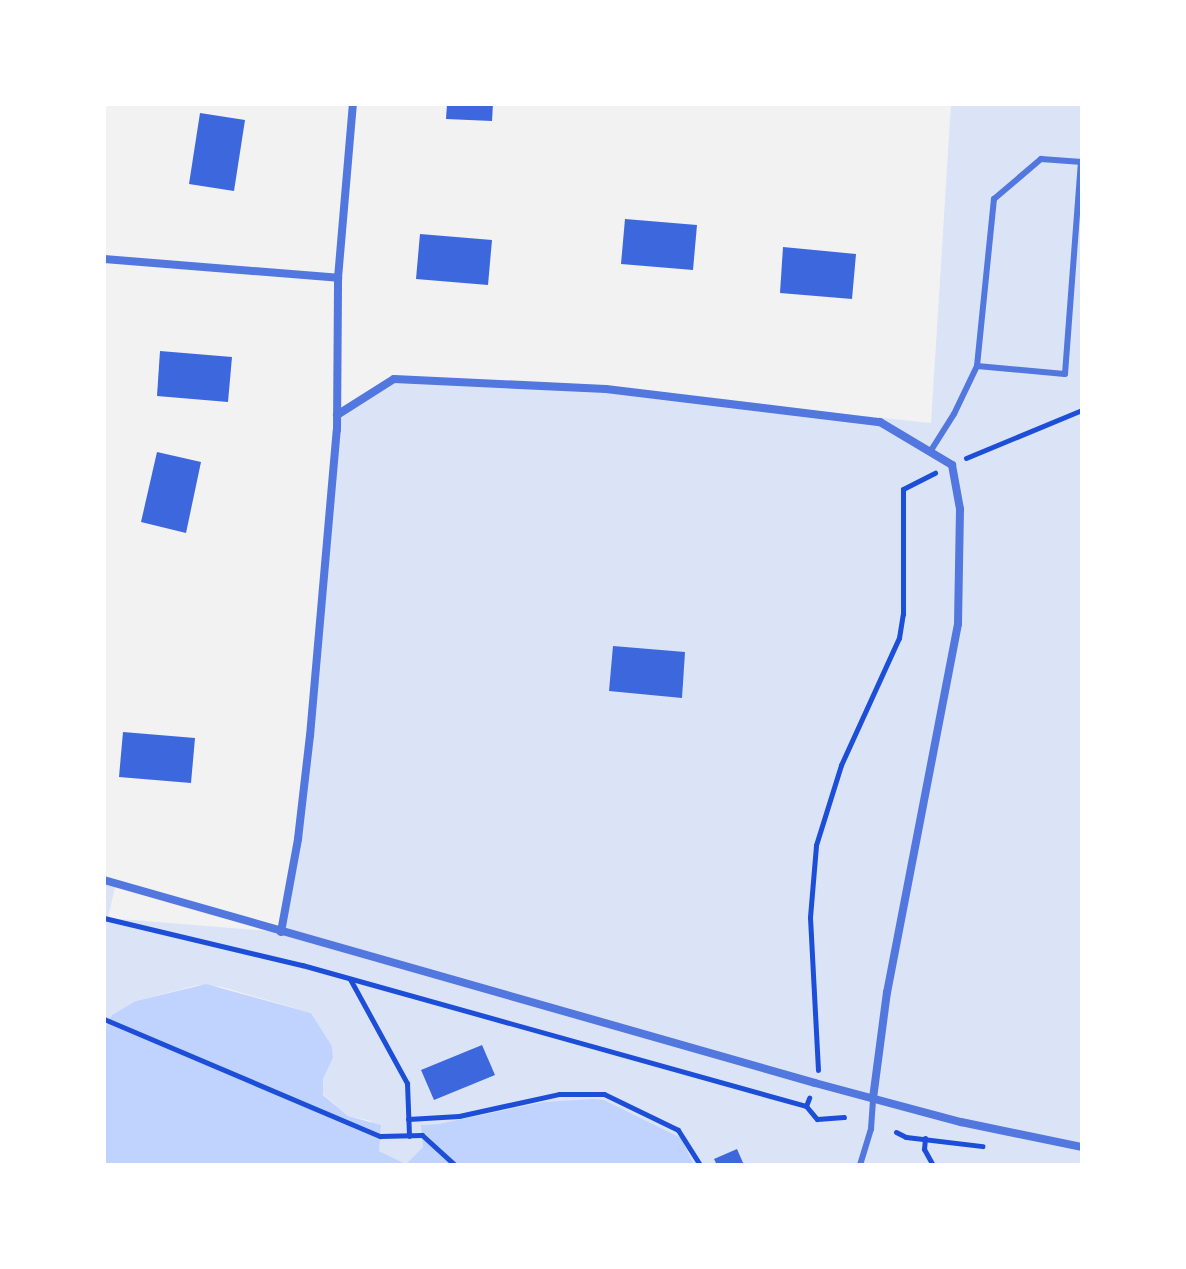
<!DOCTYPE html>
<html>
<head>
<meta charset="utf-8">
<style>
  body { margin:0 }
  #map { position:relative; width:1186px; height:1269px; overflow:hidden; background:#f2f2f2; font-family:Quicksand,sans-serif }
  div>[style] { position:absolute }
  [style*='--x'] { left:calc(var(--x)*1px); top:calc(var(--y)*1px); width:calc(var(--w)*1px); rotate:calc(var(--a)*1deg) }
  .green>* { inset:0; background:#dbe4f7 }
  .water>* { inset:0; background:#bfd3fe }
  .building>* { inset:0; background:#3d67dc }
  .path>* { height:5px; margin:-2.5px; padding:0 2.5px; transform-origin:2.5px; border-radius:2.5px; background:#1d4ed8 }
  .service>* { height:6px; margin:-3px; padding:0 3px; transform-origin:3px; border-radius:3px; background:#5277de }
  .minor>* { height:8px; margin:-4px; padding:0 4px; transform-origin:4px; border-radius:4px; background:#5277de }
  span { translate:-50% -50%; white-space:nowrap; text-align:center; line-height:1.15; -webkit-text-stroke:6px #fff; paint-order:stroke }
  .frame { position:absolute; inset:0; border:106px solid #fff; pointer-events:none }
</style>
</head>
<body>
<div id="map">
  <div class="green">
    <div style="clip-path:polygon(951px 104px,1082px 104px,1082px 1165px,694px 1165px,680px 1138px,604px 1100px,543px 1102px,438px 1124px,422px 1125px,423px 1147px,406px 1164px,379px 1151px,371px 1121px,348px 1116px,323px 1094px,323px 1079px,333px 1058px,332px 1046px,311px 1013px,222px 987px,198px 985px,136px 1001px,110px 1021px,104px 1031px,104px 880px,116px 883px,108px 918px,281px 932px,310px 736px,337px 415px,394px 379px,606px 389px,931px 423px)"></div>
  </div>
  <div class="water">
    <div style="clip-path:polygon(206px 984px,311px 1013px,332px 1046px,333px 1058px,323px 1079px,323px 1095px,348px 1116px,381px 1125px,379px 1151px,406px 1164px,423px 1147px,421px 1125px,438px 1124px,543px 1102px,593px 1099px,604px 1100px,681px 1138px,694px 1165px,104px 1165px,104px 1031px,112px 1015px,136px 1001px)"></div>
  </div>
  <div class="building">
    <div style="clip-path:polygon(447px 104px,493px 104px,492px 121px,446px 119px)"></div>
    <div style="clip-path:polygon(200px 113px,245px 120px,234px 191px,189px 184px)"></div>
    <div style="clip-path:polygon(625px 219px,697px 225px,693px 270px,621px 264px)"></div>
    <div style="clip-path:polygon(420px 234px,492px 240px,488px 285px,416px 279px)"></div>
    <div style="clip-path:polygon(783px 247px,856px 254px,852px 299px,780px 293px)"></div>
    <div style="clip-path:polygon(160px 351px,232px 357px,228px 402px,157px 396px)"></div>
    <div style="clip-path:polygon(157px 452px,201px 462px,186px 533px,141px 522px)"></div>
    <div style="clip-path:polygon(613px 646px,685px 652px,682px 698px,609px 691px)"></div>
    <div style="clip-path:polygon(123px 732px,195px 738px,191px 783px,119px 777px)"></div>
    <div style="clip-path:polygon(482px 1045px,495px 1075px,434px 1100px,421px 1070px)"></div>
    <div style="clip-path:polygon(737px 1149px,744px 1165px,717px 1165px,714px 1159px)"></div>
  </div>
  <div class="path">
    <div style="--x:966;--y:458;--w:126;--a:-22.5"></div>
    <div style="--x:104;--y:918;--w:204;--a:13.4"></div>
    <div style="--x:302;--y:965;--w:523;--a:15.63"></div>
    <div style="--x:806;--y:1106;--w:9;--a:-69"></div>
    <div style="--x:350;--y:979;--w:119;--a:61.3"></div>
    <div style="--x:407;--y:1083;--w:53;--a:87.8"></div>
    <div style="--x:104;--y:1019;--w:300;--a:23"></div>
    <div style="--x:380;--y:1136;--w:42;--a:-1.4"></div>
    <div style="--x:422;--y:1135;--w:45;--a:42.3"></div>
    <div style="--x:818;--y:1070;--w:153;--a:-93"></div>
    <div style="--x:810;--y:917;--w:72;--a:-85.2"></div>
    <div style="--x:816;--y:845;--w:84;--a:-72.6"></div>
    <div style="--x:841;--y:765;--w:140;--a:-65.5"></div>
    <div style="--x:899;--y:638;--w:24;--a:-81"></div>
    <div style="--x:903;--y:614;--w:125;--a:-90"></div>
    <div style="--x:903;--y:489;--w:36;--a:-27"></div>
    <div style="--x:806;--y:1106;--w:17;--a:50"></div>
    <div style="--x:817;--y:1119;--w:27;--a:-4"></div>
    <div style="--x:408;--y:1119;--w:51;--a:-3.4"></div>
    <div style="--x:459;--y:1116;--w:102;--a:-12.4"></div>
    <div style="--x:559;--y:1094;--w:45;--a:0"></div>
    <div style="--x:604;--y:1094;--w:82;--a:25.9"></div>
    <div style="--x:678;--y:1130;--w:41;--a:57.8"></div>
    <div style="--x:896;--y:1132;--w:11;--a:27"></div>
    <div style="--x:906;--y:1137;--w:77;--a:6.8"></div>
    <div style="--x:925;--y:1138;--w:11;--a:95"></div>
    <div style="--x:924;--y:1149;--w:18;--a:61"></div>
  </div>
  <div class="service">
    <div style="--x:977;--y:366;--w:88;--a:5.2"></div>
    <div style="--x:1065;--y:374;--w:213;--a:-85.7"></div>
    <div style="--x:930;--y:452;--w:45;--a:-57.7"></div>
    <div style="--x:954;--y:414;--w:53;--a:-64.4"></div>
    <div style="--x:977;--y:366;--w:168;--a:-84.2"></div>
    <div style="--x:994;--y:199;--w:62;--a:-40.4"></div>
    <div style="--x:1041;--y:159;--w:41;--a:4.2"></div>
    <div style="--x:860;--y:1165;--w:38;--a:-73"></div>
    <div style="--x:871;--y:1129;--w:31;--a:-86"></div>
  </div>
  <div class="minor">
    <div style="--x:104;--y:259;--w:235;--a:4.6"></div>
    <div style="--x:337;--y:415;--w:67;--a:-32.3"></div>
    <div style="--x:394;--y:379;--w:212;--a:2.7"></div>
    <div style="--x:606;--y:389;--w:276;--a:6.9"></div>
    <div style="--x:880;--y:422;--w:84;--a:30.8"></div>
    <div style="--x:952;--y:465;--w:45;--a:79.7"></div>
    <div style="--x:960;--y:509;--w:115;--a:91"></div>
    <div style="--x:958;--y:624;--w:375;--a:100.9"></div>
    <div style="--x:887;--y:992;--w:107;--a:97.5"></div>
    <div style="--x:104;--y:880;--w:739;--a:15.93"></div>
    <div style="--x:815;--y:1083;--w:151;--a:15"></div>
    <div style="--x:961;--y:1122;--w:124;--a:11.7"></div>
    <div style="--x:281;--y:932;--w:95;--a:-79.6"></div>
    <div style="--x:298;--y:839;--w:104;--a:-83.4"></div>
    <div style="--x:310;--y:736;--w:307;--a:-85"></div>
    <div style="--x:337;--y:430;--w:152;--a:-89.6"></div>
    <div style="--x:338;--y:278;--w:175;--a:-85.1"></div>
  </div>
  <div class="frame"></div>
</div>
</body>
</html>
